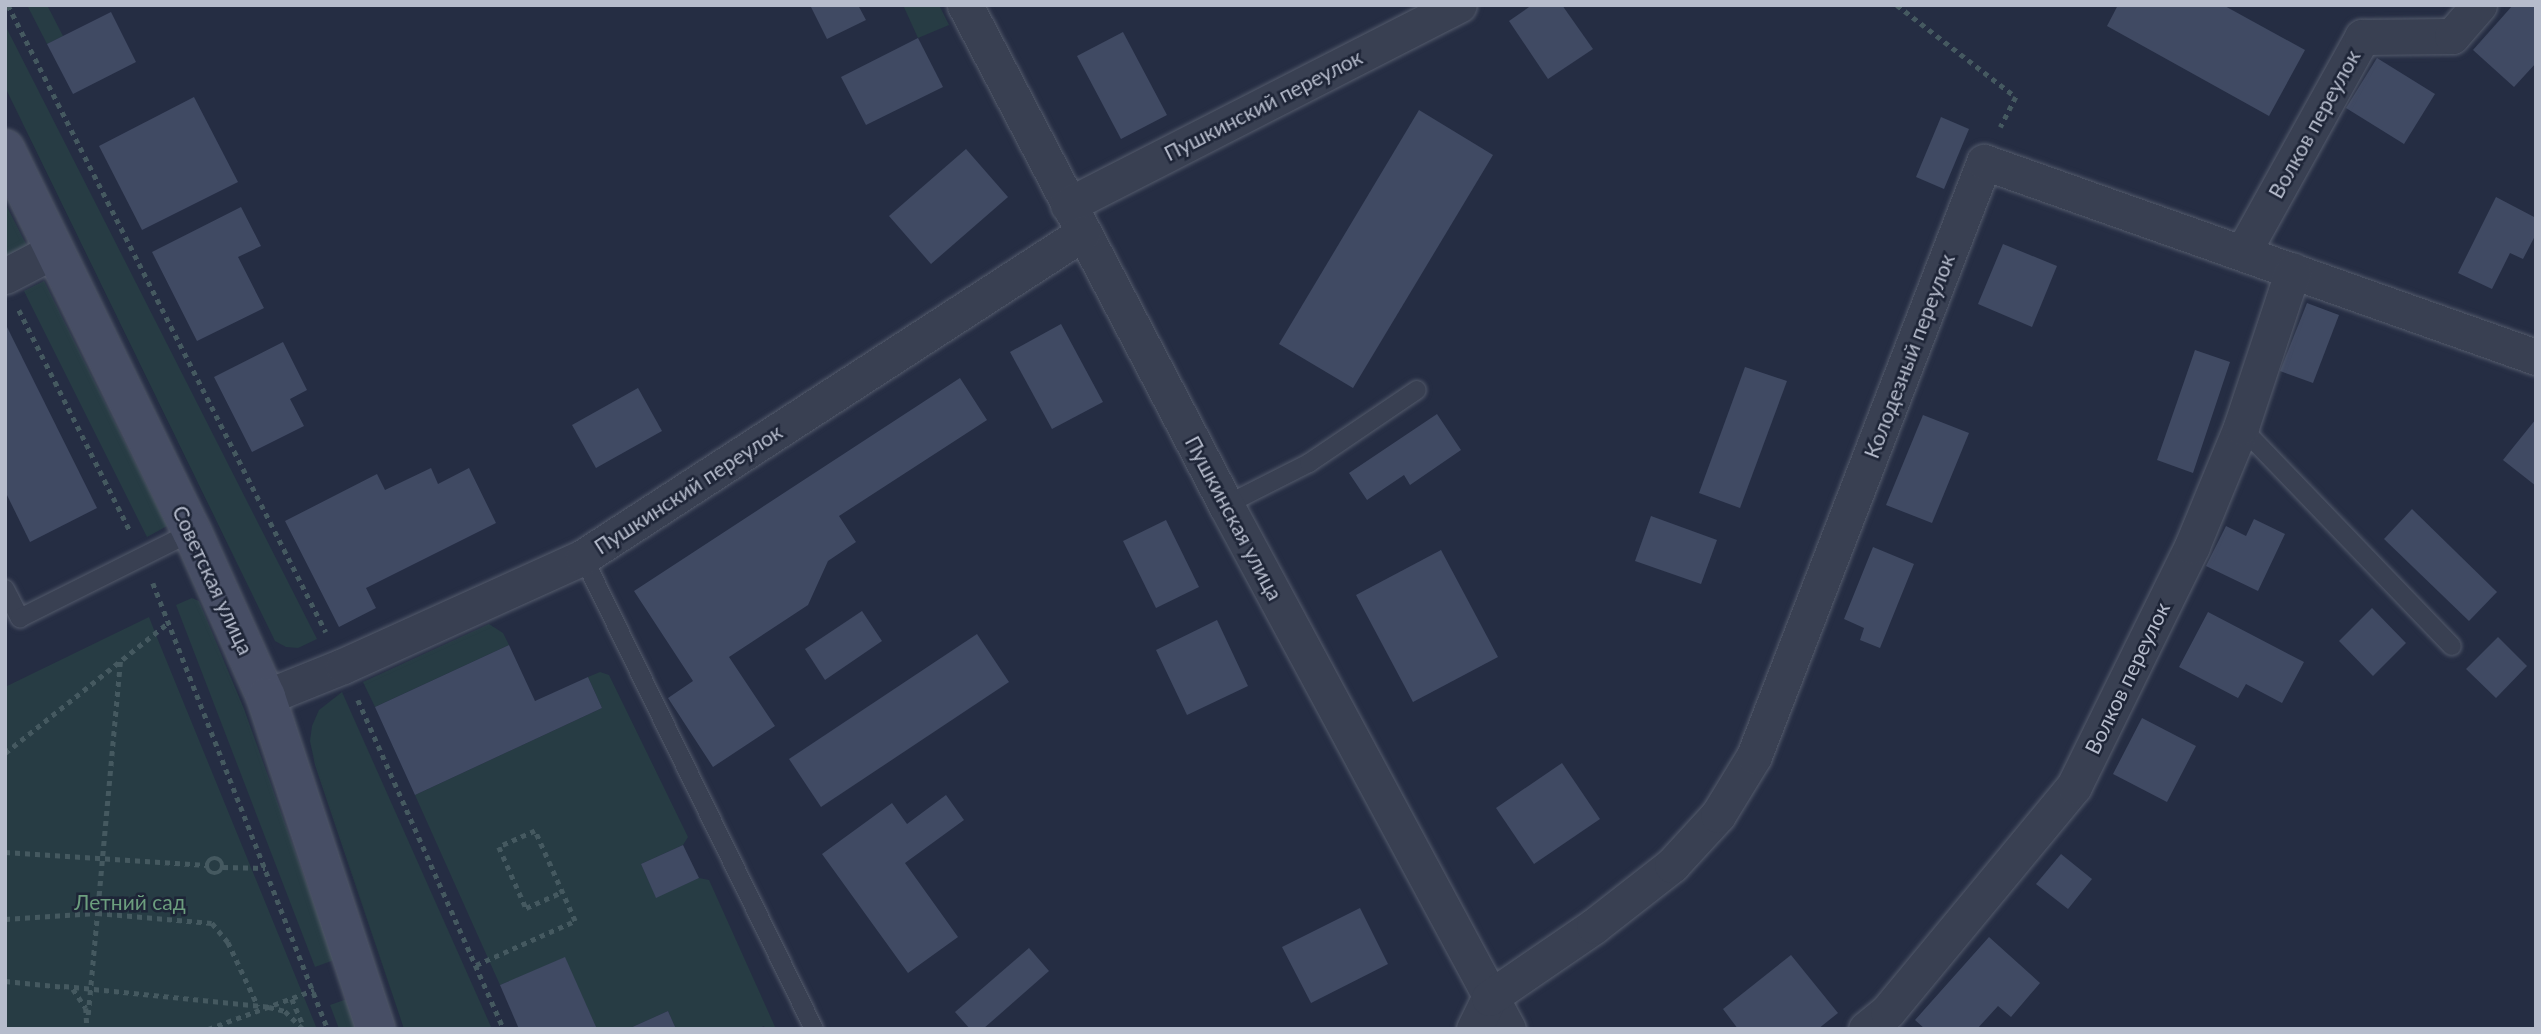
<!DOCTYPE html>
<html>
<head>
<meta charset="utf-8">
<style>
  body { margin:0 }
  #map { position:relative; width:2541px; height:1034px; overflow:hidden; background:#252d43; font-family:Lato,sans-serif }
  div>[style] { position:absolute }
  [style*='--x'] { left:calc(var(--x)*1px); top:calc(var(--y)*1px); width:calc(var(--w)*1px); rotate:calc(var(--a)*1deg) }
  .green>* { inset:0; background:#273c44 }
  .building>* { inset:0; background:#404a63 }
  .path>* { height:4.5px; margin-top:-2.25px; transform-origin:0; background:repeating-linear-gradient(90deg,#455960 0 5px,transparent 0 10px) }
  .path>.ring { margin:-2.25px; padding:0; box-sizing:content-box; background:none; border:4.5px solid #455960; border-radius:50% }
  .roads { filter:drop-shadow(0 0 2px #545b6c) drop-shadow(0 0 2px #545b6c) }
  .lane>* { height:18px; margin:-9px; padding:0 9px; transform-origin:9px; border-radius:9px; background:#394052 }
  .street>* { height:35px; margin:-17.5px; padding:0 17.5px; transform-origin:17.5px; border-radius:17.5px; background:#394052 }
  .secondary>* { height:38px; margin:-19px; padding:0 19px; transform-origin:19px; border-radius:19px; background:#474e65 }
  span { translate:-50% -50%; white-space:nowrap; text-align:center; line-height:1.15; -webkit-text-stroke:5px #1e2537; paint-order:stroke }
  .street-label { font-size:21px; color:#b6bccc }
  .park-label { font-size:21px; color:#6c9e7e }
  .frame { position:absolute; inset:0; border:7px solid #b6bccc; pointer-events:none }
</style>
</head>
<body>
<div id="map">
  <div class="green">
    <div style="clip-path:polygon(27px 5px,47px 5px,63px 36px,47px 44px)"></div>
    <div style="clip-path:polygon(903px 5px,939px 5px,949px 25px,918px 38px)"></div>
    <div style="clip-path:polygon(5px 25px,317px 639px,298px 648px,286px 647px,275px 641px,5px 87px)"></div>
    <div style="clip-path:polygon(5px 203px,27px 246px,7px 256px,5px 252px)"></div>
    <div style="clip-path:polygon(44px 281px,167px 526px,147px 537px,24px 291px)"></div>
    <div style="clip-path:polygon(192px 598px,199px 601px,244px 709px,334px 960px,315px 967px,176px 605px)"></div>
    <div style="clip-path:polygon(149px 617px,158px 640px,317px 1029px,5px 1029px,5px 687px)"></div>
    <div style="clip-path:polygon(489px 624px,503px 633px,509px 645px,375px 707px,363px 682px)"></div>
    <div style="clip-path:polygon(600px 672px,609px 675px,688px 837px,683px 845px,641px 864px,656px 897px,699px 878px,709px 880px,776px 1029px,765px 1029px,764px 1026px,757px 1029px,676px 1029px,668px 1011px,628px 1029px,597px 1029px,564px 958px,500px 985px,415px 795px,602px 708px,588px 677px)"></div>
    <div style="clip-path:polygon(342px 692px,492px 1029px,404px 1029px,315px 765px,310px 741px,312px 726px,319px 710px)"></div>
    <div style="clip-path:polygon(347px 999px,358px 1029px,339px 1029px,330px 1005px)"></div>
  </div>
  <div class="building">
    <div style="clip-path:polygon(810px 5px,858px 5px,866px 20px,827px 39px)"></div>
    <div style="clip-path:polygon(1532px 5px,1562px 5px,1593px 49px,1548px 79px,1509px 21px)"></div>
    <div style="clip-path:polygon(2118px 5px,2223px 5px,2305px 50px,2269px 116px,2107px 26px)"></div>
    <div style="clip-path:polygon(2513px 5px,2536px 5px,2536px 63px,2514px 87px,2473px 50px)"></div>
    <div style="clip-path:polygon(111px 12px,136px 62px,73px 94px,47px 44px)"></div>
    <div style="clip-path:polygon(1123px 32px,1167px 115px,1121px 139px,1077px 56px)"></div>
    <div style="clip-path:polygon(918px 38px,943px 87px,866px 125px,841px 77px)"></div>
    <div style="clip-path:polygon(2377px 58px,2435px 94px,2404px 144px,2346px 108px)"></div>
    <div style="clip-path:polygon(194px 97px,238px 182px,142px 230px,99px 146px)"></div>
    <div style="clip-path:polygon(1419px 110px,1493px 155px,1353px 388px,1279px 344px)"></div>
    <div style="clip-path:polygon(1941px 117px,1969px 129px,1944px 189px,1916px 177px)"></div>
    <div style="clip-path:polygon(966px 149px,1008px 197px,931px 264px,889px 216px)"></div>
    <div style="clip-path:polygon(2496px 197px,2536px 218px,2536px 234px,2523px 259px,2510px 253px,2492px 289px,2458px 273px)"></div>
    <div style="clip-path:polygon(241px 207px,261px 246px,238px 257px,264px 308px,197px 341px,152px 252px)"></div>
    <div style="clip-path:polygon(2003px 244px,2057px 266px,2032px 327px,1978px 304px)"></div>
    <div style="clip-path:polygon(2307px 303px,2339px 315px,2313px 383px,2280px 371px)"></div>
    <div style="clip-path:polygon(5px 323px,97px 508px,30px 542px,5px 491px)"></div>
    <div style="clip-path:polygon(1061px 324px,1103px 402px,1052px 429px,1010px 352px)"></div>
    <div style="clip-path:polygon(283px 342px,307px 390px,290px 399px,304px 426px,252px 452px,214px 377px)"></div>
    <div style="clip-path:polygon(2195px 350px,2230px 362px,2193px 473px,2157px 460px)"></div>
    <div style="clip-path:polygon(1745px 367px,1787px 381px,1740px 508px,1699px 493px)"></div>
    <div style="clip-path:polygon(960px 378px,987px 420px,839px 516px,856px 542px,828px 561px,808px 605px,729px 657px,775px 726px,713px 767px,668px 698px,693px 681px,634px 591px)"></div>
    <div style="clip-path:polygon(638px 388px,662px 431px,596px 468px,572px 425px)"></div>
    <div style="clip-path:polygon(1437px 414px,1461px 450px,1410px 485px,1404px 475px,1367px 500px,1349px 473px)"></div>
    <div style="clip-path:polygon(1923px 415px,1969px 433px,1932px 523px,1886px 505px)"></div>
    <div style="clip-path:polygon(2536px 419px,2536px 486px,2503px 460px)"></div>
    <div style="clip-path:polygon(431px 468px,438px 484px,469px 468px,496px 523px,366px 588px,376px 608px,339px 627px,285px 521px,377px 474px,385px 490px)"></div>
    <div style="clip-path:polygon(2412px 509px,2497px 592px,2469px 621px,2384px 539px)"></div>
    <div style="clip-path:polygon(1651px 516px,1717px 540px,1701px 584px,1635px 561px)"></div>
    <div style="clip-path:polygon(2254px 519px,2285px 534px,2258px 591px,2206px 566px,2226px 526px,2246px 536px)"></div>
    <div style="clip-path:polygon(1166px 520px,1199px 587px,1156px 608px,1123px 541px)"></div>
    <div style="clip-path:polygon(1873px 547px,1914px 564px,1880px 648px,1860px 640px,1864px 628px,1844px 619px)"></div>
    <div style="clip-path:polygon(1441px 550px,1498px 657px,1413px 702px,1356px 595px)"></div>
    <div style="clip-path:polygon(2372px 608px,2406px 643px,2373px 676px,2339px 641px)"></div>
    <div style="clip-path:polygon(862px 611px,882px 641px,825px 680px,805px 649px)"></div>
    <div style="clip-path:polygon(2208px 612px,2304px 662px,2282px 703px,2246px 684px,2238px 698px,2179px 667px)"></div>
    <div style="clip-path:polygon(1217px 620px,1248px 686px,1187px 715px,1156px 650px)"></div>
    <div style="clip-path:polygon(977px 634px,1009px 682px,821px 807px,789px 759px)"></div>
    <div style="clip-path:polygon(2498px 637px,2527px 666px,2496px 698px,2466px 669px)"></div>
    <div style="clip-path:polygon(509px 645px,535px 701px,588px 677px,602px 708px,415px 795px,375px 707px)"></div>
    <div style="clip-path:polygon(2142px 718px,2196px 746px,2167px 802px,2113px 774px)"></div>
    <div style="clip-path:polygon(1562px 763px,1600px 819px,1534px 864px,1496px 808px)"></div>
    <div style="clip-path:polygon(946px 795px,964px 820px,905px 863px,958px 937px,908px 973px,822px 854px,892px 803px,907px 824px)"></div>
    <div style="clip-path:polygon(683px 845px,699px 878px,656px 898px,641px 864px)"></div>
    <div style="clip-path:polygon(2061px 854px,2092px 879px,2068px 909px,2036px 884px)"></div>
    <div style="clip-path:polygon(1360px 908px,1388px 964px,1311px 1003px,1282px 947px)"></div>
    <div style="clip-path:polygon(1989px 937px,2040px 983px,2011px 1017px,1998px 1006px,1977px 1029px,1925px 1029px,1915px 1020px)"></div>
    <div style="clip-path:polygon(1029px 948px,1049px 971px,983px 1029px,970px 1029px,955px 1012px)"></div>
    <div style="clip-path:polygon(1791px 955px,1838px 1013px,1818px 1029px,1738px 1029px,1723px 1009px)"></div>
    <div style="clip-path:polygon(565px 957px,597px 1029px,519px 1029px,500px 985px)"></div>
    <div style="clip-path:polygon(668px 1011px,676px 1029px,628px 1029px)"></div>
  </div>
  <div class="path">
    <div style="--x:8;--y:5;--w:703;--a:63.11"></div>
    <div style="--x:1897;--y:5;--w:150;--a:37.7"></div>
    <div style="--x:2016;--y:97;--w:34;--a:117"></div>
    <div style="--x:19;--y:310;--w:247;--a:63.3"></div>
    <div style="--x:153;--y:583;--w:479;--a:68.6"></div>
    <div style="--x:358;--y:700;--w:360;--a:66.1"></div>
    <div style="--x:5;--y:753;--w:208;--a:-38.6"></div>
    <div style="--x:5;--y:852;--w:202;--a:3.7"></div>
    <div class="ring" style="left:207px;top:858px;width:11.5px;height:11.5px"></div>
    <div style="--x:223;--y:867;--w:42;--a:1.4"></div>
    <div style="--x:5;--y:919;--w:92;--a:-3.7"></div>
    <div style="--x:97;--y:913;--w:115;--a:5"></div>
    <div style="--x:212;--y:923;--w:25;--a:50"></div>
    <div style="--x:228;--y:942;--w:71;--a:64.9"></div>
    <div style="--x:476;--y:965;--w:108;--a:-24"></div>
    <div style="--x:575;--y:921;--w:98;--a:-114"></div>
    <div style="--x:535;--y:831;--w:39;--a:156"></div>
    <div style="--x:499;--y:847;--w:67;--a:66.1"></div>
    <div style="--x:526;--y:908;--w:39;--a:-24"></div>
    <div style="--x:5;--y:981;--w:60;--a:5.7"></div>
    <div style="--x:64;--y:986;--w:206;--a:5.8"></div>
    <div style="--x:269;--y:1007;--w:16;--a:14"></div>
    <div style="--x:285;--y:1011;--w:25;--a:45"></div>
    <div style="--x:73;--y:989;--w:23;--a:56"></div>
    <div style="--x:86;--y:1008;--w:21;--a:87"></div>
    <div style="--x:292;--y:999;--w:28;--a:67"></div>
    <div style="--x:88;--y:1015;--w:355;--a:-84.8"></div>
    <div style="--x:208;--y:1029;--w:113;--a:-20.2"></div>
  </div>
  <div class="roads">
    <div class="lane">
      <div style="--x:2241;--y:427;--w:304;--a:46.1"></div>
      <div style="--x:1226;--y:505;--w:93;--a:-26.8"></div>
      <div style="--x:1309;--y:463;--w:130;--a:-34.1"></div>
      <div style="--x:583;--y:557;--w:525;--a:63.92"></div>
      <div style="--x:5;--y:589;--w:33;--a:63"></div>
      <div style="--x:20;--y:618;--w:192;--a:-26.6"></div>
    </div>
    <div class="street">
      <div style="--x:965;--y:5;--w:564;--a:62.44"></div>
      <div style="--x:1226;--y:505;--w:595;--a:61.71"></div>
      <div style="--x:1068;--y:205;--w:439;--a:-27.1"></div>
      <div style="--x:2243;--y:252;--w:246;--a:-61"></div>
      <div style="--x:2362;--y:37;--w:90;--a:-0.6"></div>
      <div style="--x:2452;--y:36;--w:41;--a:-48.9"></div>
      <div style="--x:5;--y:276;--w:56;--a:-27.5"></div>
      <div style="--x:266;--y:697;--w:83;--a:-21.9"></div>
      <div style="--x:343;--y:666;--w:264;--a:-24.4"></div>
      <div style="--x:583;--y:557;--w:596;--a:-32.94"></div>
      <div style="--x:1474;--y:1029;--w:34;--a:-64"></div>
      <div style="--x:1489;--y:998;--w:127;--a:-34.4"></div>
      <div style="--x:1594;--y:926;--w:99;--a:-38"></div>
      <div style="--x:1672;--y:865;--w:68;--a:-47.4"></div>
      <div style="--x:1718;--y:815;--w:69;--a:-58.6"></div>
      <div style="--x:1754;--y:756;--w:637;--a:-68.83"></div>
      <div style="--x:1984;--y:162;--w:585;--a:19.46"></div>
      <div style="--x:1866;--y:1029;--w:28;--a:-39"></div>
      <div style="--x:1888;--y:1011;--w:292;--a:-50.4"></div>
      <div style="--x:2074;--y:786;--w:267;--a:-63.8"></div>
      <div style="--x:2192;--y:546;--w:129;--a:-67.6"></div>
      <div style="--x:2241;--y:427;--w:165;--a:-71.7"></div>
    </div>
    <div class="secondary">
      <div style="--x:5;--y:149;--w:426;--a:64"></div>
      <div style="--x:192;--y:532;--w:181;--a:65.8"></div>
      <div style="--x:266;--y:697;--w:350;--a:71.7"></div>
    </div>
  </div>
  <div class="street-label">
    <span style="left:1263px;top:105px;rotate:-27deg">Пушкинский переулок</span>
    <span style="left:2314px;top:124px;rotate:-61deg">Волков переулок</span>
    <span style="left:1909px;top:356px;rotate:-69deg">Колодезный переулок</span>
    <span style="left:688px;top:489px;rotate:-33deg">Пушкинский переулок</span>
    <span style="left:1234px;top:518px;rotate:62deg">Пушкинская улица</span>
    <span style="left:213px;top:580px;rotate:65deg">Советская улица</span>
    <span style="left:2127px;top:678px;rotate:-64deg">Волков переулок</span>
  </div>
  <div class="park-label">
    <span style="left:130px;top:902px">Летний сад</span>
  </div>
  <div class="frame"></div>
</div>
</body>
</html>
